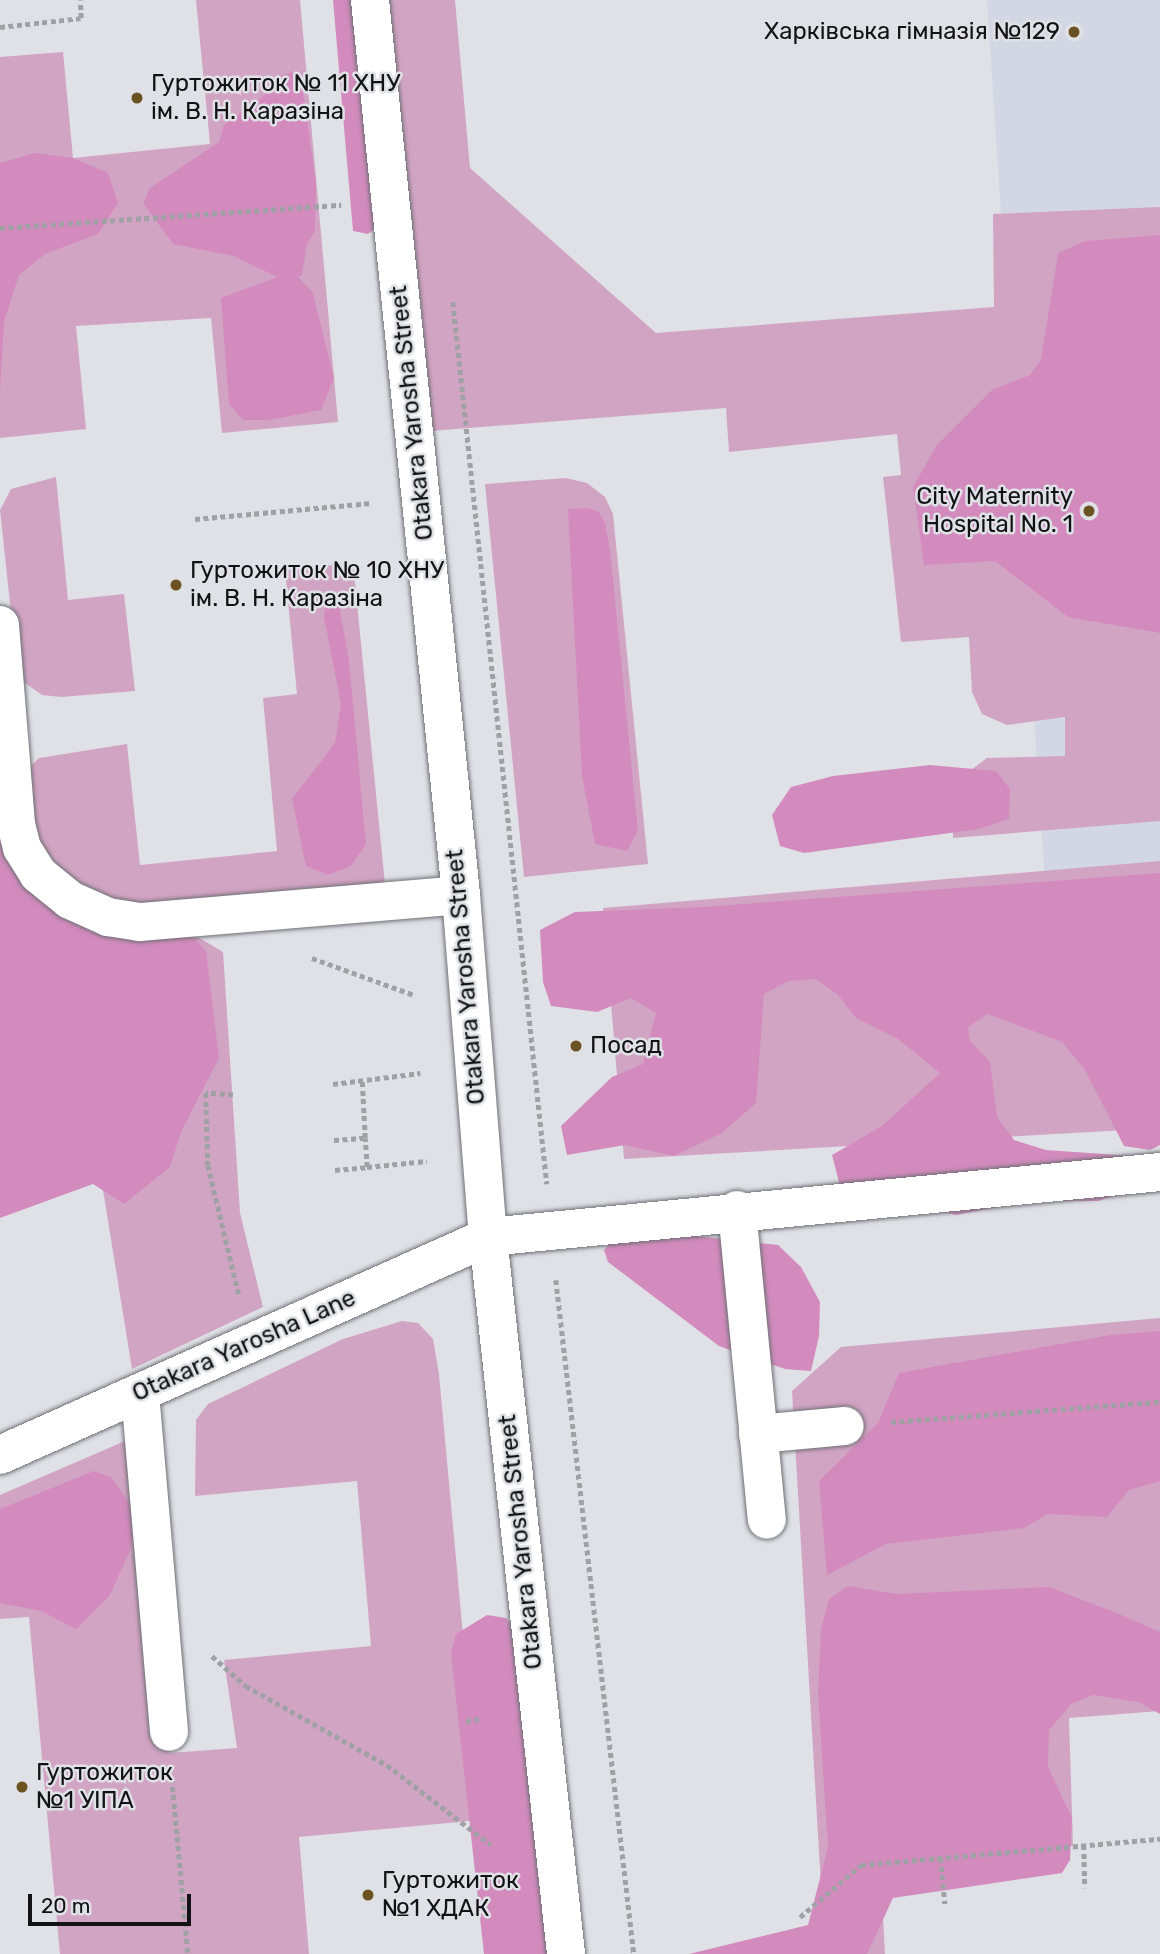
<!DOCTYPE html>
<html>
<head>
<meta charset="utf-8">
<style>
  body { margin:0 }
  #map { position:relative; width:1160px; height:1954px; overflow:hidden; background:#dfe1e6; font-family:Rubik,sans-serif }
  div>[style] { position:absolute }
  [style*='--x'] { left:calc(var(--x)*1px); top:calc(var(--y)*1px); width:calc(var(--w)*1px); rotate:calc(var(--a)*1deg) }
  .built>* { inset:0; background:#d3d7e3 }
  .green>* { inset:0; background:#d2a4c4 }
  .forest>* { inset:0; background:#d38bbe }
  .path>* { height:4.5px; margin-top:-2.25px; transform-origin:0; background:repeating-linear-gradient(90deg,#9fa1a5 0 5px,transparent 0 8.5px) }
  .roads { filter:drop-shadow(0 0 2px #6f7075) drop-shadow(0 0 2px #6f7075) }
  .minor>* { height:38px; margin:-19px; padding:0 19px; transform-origin:19px; border-radius:19px; background:#fff }
  .dots>* { width:19px; height:19px; translate:-50% -50%; box-sizing:border-box; border:4px solid #dfe1e6; border-radius:50% }
  span { translate:-50% -50%; white-space:nowrap; text-align:center; line-height:1.15; -webkit-text-stroke:5px #dfe1e6; paint-order:stroke }
  .poi-label { font-size:24px; color:#121214 }
  .right { translate:-100% -50%; text-align:right }
  .left { translate:0 -50%; text-align:left }
  .street-label { font-size:24px; color:#121214 }
  .scale { position:absolute; left:28px; top:1894px; width:163px; height:32px; box-sizing:border-box; border:4px solid #121214; border-top:0; padding-left:9px; font-size:21px; line-height:24px; white-space:nowrap; color:#121214; -webkit-text-stroke:5px #dfe1e6; paint-order:stroke }
</style>
</head>
<body>
<div id="map">
  <div class="built">
    <div style="clip-path:polygon(987px 0,1160px 0,1160px 954px,1050px 960px)"></div>
  </div>
  <div class="green">
    <div style="clip-path:polygon(196px 0,300px 0,338px 422px,222px 433px,211px 318px,76px 326px,86px 429px,0 438px,0 57px,63px 52px,73px 158px,210px 144px)"></div>
    <div style="clip-path:polygon(388px 0,455px 0,470px 168px,656px 333px,994px 307px,993px 214px,1160px 207px,1160px 821px,953px 838px,952px 809px,964px 775px,987px 758px,1065px 756px,1065px 717px,1007px 725px,982px 714px,972px 692px,969px 637px,901px 642px,883px 477px,901px 475px,897px 434px,729px 452px,726px 408px,430px 431px)"></div>
    <div style="clip-path:polygon(56px 477px,68px 600px,124px 594px,135px 691px,61px 697px,42px 695px,18px 678px,0 510px,11px 489px)"></div>
    <div style="clip-path:polygon(566px 478px,587px 483px,605px 497px,613px 514px,648px 864px,524px 877px,485px 484px)"></div>
    <div style="clip-path:polygon(353px 563px,385px 884px,142px 910px,73px 887px,40px 843px,28px 812px,30px 767px,39px 758px,127px 744px,140px 865px,277px 851px,263px 698px,297px 694px,285px 570px)"></div>
    <div style="clip-path:polygon(1160px 861px,1160px 1128px,624px 1159px,603px 908px)"></div>
    <div style="clip-path:polygon(188px 931px,223px 952px,240px 1213px,263px 1307px,132px 1369px,103px 1190px,160px 1079px)"></div>
    <div style="clip-path:polygon(1160px 1318px,1160px 1711px,1069px 1718px,1073px 1846px,880px 1863px,885px 1954px,825px 1954px,792px 1391px,841px 1347px)"></div>
    <div style="clip-path:polygon(402px 1321px,418px 1323px,433px 1339px,439px 1374px,480px 1820px,299px 1837px,309px 1954px,60px 1954px,29px 1617px,0 1619px,0 1495px,125px 1441px,170px 1753px,237px 1748px,224px 1660px,371px 1646px,357px 1481px,195px 1496px,196px 1420px,208px 1404px,343px 1339px)"></div>
  </div>
  <div class="forest">
    <div style="clip-path:polygon(333px 0,359px 0,380px 225px,368px 234px,353px 231px)"></div>
    <div style="clip-path:polygon(292px 72px,302px 85px,316px 182px,315px 231px,307px 244px,302px 275px,298px 277px,313px 293px,334px 378px,321px 410px,268px 420px,243px 420px,229px 404px,221px 298px,277px 277px,234px 256px,173px 244px,143px 203px,150px 188px,219px 142px,224px 125px,270px 91px,278px 77px)"></div>
    <div style="clip-path:polygon(35px 153px,73px 158px,108px 173px,118px 203px,98px 234px,45px 254px,19px 275px,4px 322px,0 393px,0 163px)"></div>
    <div style="clip-path:polygon(1160px 235px,1160px 633px,1068px 617px,995px 561px,924px 565px,913px 487px,936px 446px,992px 390px,1030px 375px,1041px 360px,1058px 253px,1085px 241px)"></div>
    <div style="clip-path:polygon(588px 508px,599px 512px,605px 523px,610px 550px,638px 831px,627px 851px,595px 844px,582px 776px,568px 509px)"></div>
    <div style="clip-path:polygon(338px 599px,349px 661px,366px 844px,351px 866px,328px 875px,306px 866px,292px 799px,335px 743px,341px 704px,324px 617px,326px 600px)"></div>
    <div style="clip-path:polygon(930px 765px,996px 771px,1010px 789px,1009px 819px,979px 829px,804px 853px,780px 846px,772px 815px,791px 787px,833px 776px)"></div>
    <div style="clip-path:polygon(0 805px,29px 878px,188px 931px,206px 951px,219px 1058px,181px 1132px,170px 1167px,124px 1204px,93px 1184px,0 1218px)"></div>
    <div style="clip-path:polygon(1160px 873px,1160px 1145px,1150px 1150px,1124px 1146px,1085px 1070px,1062px 1042px,988px 1014px,968px 1027px,970px 1041px,990px 1062px,997px 1117px,1014px 1140px,1046px 1150px,1132px 1156px,1139px 1188px,1098px 1201px,1030px 1201px,956px 1215px,841px 1190px,832px 1155px,882px 1126px,940px 1073px,898px 1039px,856px 1018px,838px 995px,816px 979px,789px 981px,764px 994px,756px 1103px,722px 1133px,674px 1156px,625px 1145px,567px 1155px,561px 1126px,612px 1077px,643px 1064px,656px 1013px,631px 998px,597px 1012px,551px 1006px,543px 982px,540px 930px,575px 912px,703px 907px)"></div>
    <div style="clip-path:polygon(677px 1234px,778px 1245px,801px 1267px,820px 1302px,819px 1336px,811px 1371px,785px 1369px,719px 1346px,608px 1262px,604px 1250px,612px 1241px)"></div>
    <div style="clip-path:polygon(1160px 1331px,1160px 1481px,1129px 1490px,1107px 1517px,1048px 1514px,1024px 1528px,886px 1544px,827px 1575px,819px 1481px,878px 1423px,899px 1373px,1110px 1335px)"></div>
    <div style="clip-path:polygon(94px 1471px,112px 1478px,137px 1515px,130px 1550px,110px 1595px,76px 1629px,41px 1611px,0 1603px,0 1509px)"></div>
    <div style="clip-path:polygon(848px 1586px,897px 1594px,1049px 1587px,1117px 1613px,1160px 1632px,1160px 1714px,1139px 1702px,1093px 1695px,1071px 1704px,1049px 1730px,1048px 1767px,1072px 1818px,1070px 1860px,1062px 1873px,893px 1898px,867px 1954px,689px 1954px,808px 1925px,828px 1847px,818px 1694px,821px 1629px,829px 1599px)"></div>
    <div style="clip-path:polygon(487px 1615px,506px 1618px,519px 1634px,547px 1954px,484px 1954px,451px 1653px,456px 1634px)"></div>
  </div>
  <div class="path">
    <div style="--x:0;--y:27;--w:81;--a:-6.3"></div>
    <div style="--x:81;--y:18;--w:18;--a:-93"></div>
    <div style="--x:0;--y:228;--w:342;--a:-3.9"></div>
    <div style="--x:453;--y:302;--w:887;--a:83.92"></div>
    <div style="--x:195;--y:519;--w:177;--a:-5.2"></div>
    <div style="--x:312;--y:958;--w:109;--a:19.9"></div>
    <div style="--x:333;--y:1084;--w:88;--a:-7.2"></div>
    <div style="--x:233;--y:1095;--w:27;--a:-176"></div>
    <div style="--x:206;--y:1093;--w:72;--a:88.4"></div>
    <div style="--x:208;--y:1165;--w:134;--a:76.6"></div>
    <div style="--x:334;--y:1140;--w:31;--a:-4"></div>
    <div style="--x:365;--y:1138;--w:58;--a:-93"></div>
    <div style="--x:367;--y:1167;--w:60;--a:-5.7"></div>
    <div style="--x:335;--y:1170;--w:32;--a:-5"></div>
    <div style="--x:367;--y:1167;--w:29;--a:-94"></div>
    <div style="--x:556;--y:1280;--w:678;--a:83.4"></div>
    <div style="--x:891;--y:1422;--w:270;--a:-4.3"></div>
    <div style="--x:212;--y:1656;--w:45;--a:41.4"></div>
    <div style="--x:246;--y:1686;--w:162;--a:29.3"></div>
    <div style="--x:387;--y:1765;--w:131;--a:37.6"></div>
    <div style="--x:466;--y:1721;--w:13;--a:-9"></div>
    <div style="--x:172;--y:1778;--w:177;--a:84.8"></div>
    <div style="--x:1084;--y:1845;--w:43;--a:88.7"></div>
    <div style="--x:941;--y:1858;--w:46;--a:85"></div>
    <div style="--x:800;--y:1917;--w:80;--a:-40.4"></div>
    <div style="--x:861;--y:1865;--w:300;--a:-5"></div>
  </div>
  <div class="roads">
    <div class="minor">
      <div style="--x:370;--y:0;--w:900;--a:84.19"></div>
      <div style="--x:461;--y:895;--w:343;--a:85.5"></div>
      <div style="--x:488;--y:1237;--w:721;--a:83.79"></div>
      <div style="--x:0;--y:625;--w:200;--a:85.4"></div>
      <div style="--x:16;--y:824;--w:25;--a:76"></div>
      <div style="--x:22;--y:848;--w:31;--a:58"></div>
      <div style="--x:38;--y:874;--w:41;--a:39.1"></div>
      <div style="--x:70;--y:900;--w:42;--a:24.1"></div>
      <div style="--x:108;--y:917;--w:32;--a:9"></div>
      <div style="--x:140;--y:922;--w:322;--a:-4.8"></div>
      <div style="--x:737;--y:1210;--w:311;--a:84.5"></div>
      <div style="--x:140;--y:1393;--w:340;--a:85.1"></div>
      <div style="--x:758;--y:1434;--w:87;--a:-5.3"></div>
      <div style="--x:0;--y:1455;--w:534;--a:-24.07"></div>
      <div style="--x:488;--y:1237;--w:675;--a:-5.52"></div>
    </div>
  </div>
  <div class="dots">
    <div style="left:1074px;top:32px;background:#6c5123"></div>
    <div style="left:137px;top:98px;background:#6c5123"></div>
    <div style="left:1089px;top:511px;background:#6c5123"></div>
    <div style="left:176px;top:585px;background:#6c5123"></div>
    <div style="left:576px;top:1046px;background:#6c5123"></div>
    <div style="left:22px;top:1787px;background:#6c5123"></div>
    <div style="left:368px;top:1895px;background:#6c5123"></div>
  </div>
  <div class="poi-label">
    <span class="right" style="left:1060px;top:32px">Харківська гімназія №129</span>
    <span class="left" style="left:151px;top:98px">Гуртожиток № 11 ХНУ<br>ім. В. Н. Каразіна</span>
    <span class="right" style="left:1073px;top:511px">City Maternity<br>Hospital No. 1</span>
    <span class="left" style="left:190px;top:585px">Гуртожиток № 10 ХНУ<br>ім. В. Н. Каразіна</span>
    <span class="left" style="left:590px;top:1046px">Посад</span>
    <span class="left" style="left:36px;top:1787px">Гуртожиток<br>№1 УІПА</span>
    <span class="left" style="left:382px;top:1895px">Гуртожиток<br>№1 ХДАК</span>
  </div>
  <div class="street-label">
    <span style="left:412px;top:413px;rotate:-96deg">Otakara Yarosha Street</span>
    <span style="left:466px;top:977px;rotate:-95deg">Otakara Yarosha Street</span>
    <span style="left:244px;top:1346px;rotate:-24deg">Otakara Yarosha Lane</span>
    <span style="left:521px;top:1542px;rotate:-96deg">Otakara Yarosha Street</span>
  </div>
  <div class="scale">20 m</div>
</div>
</body>
</html>
